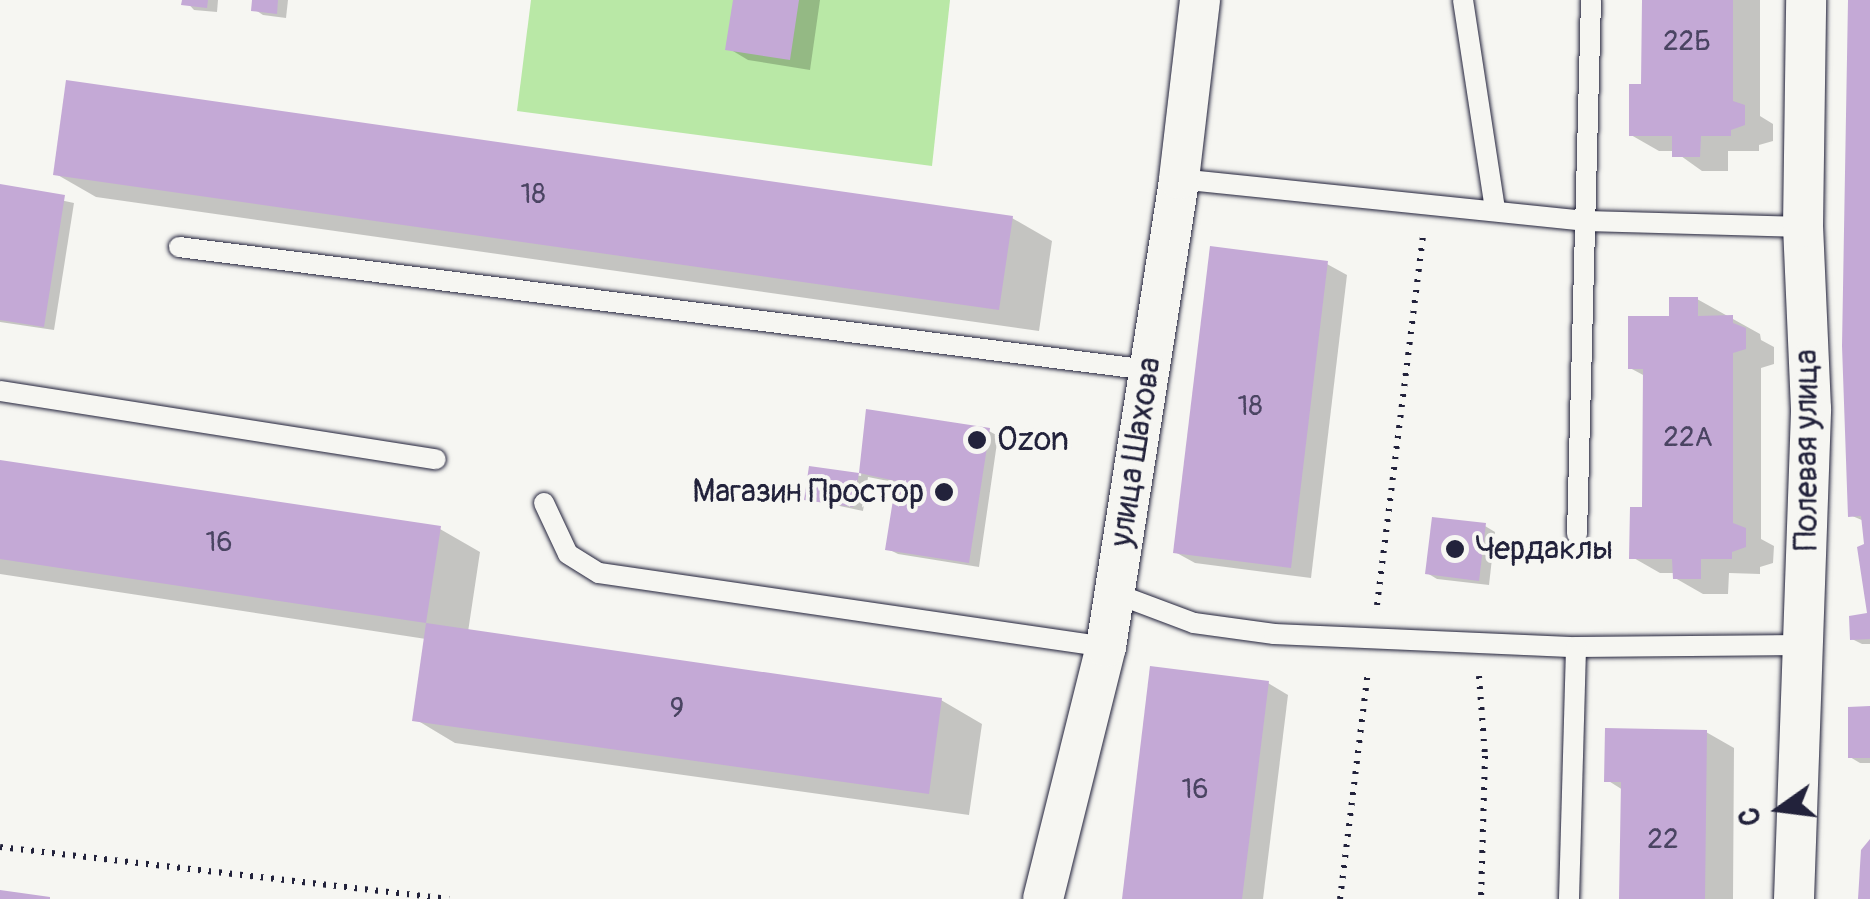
<!DOCTYPE html>
<html>
<head>
<meta charset="utf-8">
<style>
  body { margin:0 }
  #map { position:relative; width:1870px; height:899px; overflow:hidden; background:#f6f6f2; font-family:Pangolin,sans-serif }
  div>[style] { position:absolute }
  [style*='--x'] { left:calc(var(--x)*1px); top:calc(var(--y)*1px); width:calc(var(--w)*1px); rotate:calc(var(--a)*1deg) }
  .green>* { inset:0; background:#b9e8a6 }
  .shadow>* { inset:0; background:#0003 }
  .building>* { inset:0; background:#c4a9d6 }
  .path>* { height:6px; margin-top:-3px; transform-origin:0; background:repeating-linear-gradient(90deg,#22223b 0 2.5px,transparent 0 10.5px) }
  .roads { filter:drop-shadow(0 0 2px #22223b) drop-shadow(0 0 2px #22223b) }
  .service>* { height:20px; margin:-10px; padding:0 10px; transform-origin:10px; border-radius:10px; background:#f6f6f2 }
  .minor>* { height:40px; margin:-20px; padding:0 20px; transform-origin:20px; border-radius:20px; background:#f6f6f2 }
  .dots>* { width:28px; height:28px; translate:-50% -50%; box-sizing:border-box; border:5px solid #f6f6f2; border-radius:50% }
  span { translate:-50% -50%; white-space:nowrap; text-align:center; line-height:1.15; -webkit-text-stroke:8px #f6f6f2; paint-order:stroke }
  .number-label { font-size:28px; color:#4a4462 }
  .number-label span { -webkit-text-stroke-width:0 }
  .poi-label { font-size:32px; color:#22223b }
  .left { translate:0 -50%; text-align:left }
  .right { translate:-100% -50%; text-align:right }
  .street-label { font-size:32px; color:#22223b }
  .north { position:absolute; left:1730px; top:759px; width:100px; height:100px; -webkit-text-stroke:8px #f6f6f2; paint-order:stroke; rotate:256deg; font-size:28px; font-weight:700; line-height:40px; text-align:center; color:#22223b }
  .north::after { content:''; display:block; margin:auto; width:35px; height:45px; background:#22223b; clip-path:polygon(50% 0,100% 100%,50% 72%,0 100%) }
</style>
</head>
<body>
<div id="map">
  <div class="green">
    <div style="clip-path:polygon(531px 0,950px 0,932px 166px,517px 111px)"></div>
  </div>
  <div class="shadow">
    <div style="clip-path:polygon(185px 0,218px 0,217px 12px,194px 10px)"></div>
    <div style="clip-path:polygon(255px 0,288px 0,286px 18px,263px 15px,254px 9px)"></div>
    <div style="clip-path:polygon(735px 0,820px 0,810px 70px,748px 60px,728px 48px)"></div>
    <div style="clip-path:polygon(1644px 0,1760px 0,1760px 116px,1773px 124px,1773px 141px,1759px 145px,1759px 151px,1728px 151px,1728px 171px,1702px 171px,1674px 151px,1659px 151px,1631px 135px,1644px 87px)"></div>
    <div style="clip-path:polygon(1851px 0,1870px 0,1870px 644px,1862px 644px,1852px 639px,1870px 615px,1864px 521px,1850px 515px)"></div>
    <div style="clip-path:polygon(56px 174px,1012px 218px,1052px 241px,1039px 331px,96px 197px)"></div>
    <div style="clip-path:polygon(0 187px,74px 203px,54px 330px,0 322px)"></div>
    <div style="clip-path:polygon(1327px 264px,1347px 275px,1311px 578px,1195px 563px,1175px 552px)"></div>
    <div style="clip-path:polygon(1697px 299px,1760px 334px,1761px 340px,1774px 347px,1774px 364px,1761px 368px,1761px 539px,1774px 546px,1773px 563px,1760px 567px,1760px 574px,1729px 573px,1728px 594px,1703px 594px,1675px 578px,1675px 573px,1660px 573px,1632px 557px,1644px 509px,1645px 376px,1630px 368px,1672px 319px)"></div>
    <div style="clip-path:polygon(868px 412px,989px 431px,998px 436px,979px 567px,898px 554px,888px 549px,898px 483px,868px 477px,863px 511px,807px 499px,811px 469px,861px 476px)"></div>
    <div style="clip-path:polygon(0 462px,440px 529px,480px 552px,468px 632px,941px 700px,982px 724px,969px 815px,455px 743px,415px 719px,426px 639px,0 574px)"></div>
    <div style="clip-path:polygon(1485px 526px,1495px 532px,1489px 585px,1437px 579px,1427px 573px)"></div>
    <div style="clip-path:polygon(1268px 683px,1288px 695px,1263px 899px,1124px 899px)"></div>
    <div style="clip-path:polygon(1870px 708px,1870px 763px,1860px 763px,1850px 757px)"></div>
    <div style="clip-path:polygon(1706px 732px,1734px 748px,1733px 899px,1621px 899px,1623px 790px,1607px 780px)"></div>
  </div>
  <div class="building">
    <div style="clip-path:polygon(182px 0,208px 0,207px 8px,181px 5px)"></div>
    <div style="clip-path:polygon(252px 0,278px 0,277px 14px,251px 11px)"></div>
    <div style="clip-path:polygon(733px 0,799px 0,790px 60px,725px 50px)"></div>
    <div style="clip-path:polygon(1642px 0,1733px 0,1733px 101px,1745px 105px,1745px 125px,1731px 130px,1731px 136px,1701px 136px,1700px 157px,1672px 157px,1672px 136px,1629px 136px,1629px 84px,1641px 84px)"></div>
    <div style="clip-path:polygon(1848px 0,1870px 0,1870px 639px,1850px 640px,1849px 616px,1867px 613px,1857px 547px,1864px 544px,1861px 516px,1848px 517px,1842px 346px)"></div>
    <div style="clip-path:polygon(66px 80px,1013px 216px,999px 310px,53px 175px)"></div>
    <div style="clip-path:polygon(0 184px,65px 195px,44px 327px,0 320px)"></div>
    <div style="clip-path:polygon(1210px 246px,1328px 261px,1291px 568px,1173px 553px)"></div>
    <div style="clip-path:polygon(1669px 297px,1698px 297px,1698px 316px,1733px 315px,1733px 323px,1746px 328px,1746px 349px,1733px 353px,1733px 523px,1746px 528px,1746px 547px,1732px 552px,1732px 559px,1701px 559px,1701px 579px,1673px 579px,1672px 559px,1629px 559px,1630px 507px,1642px 507px,1643px 369px,1628px 369px,1628px 316px,1669px 316px)"></div>
    <div style="clip-path:polygon(866px 409px,990px 428px,969px 563px,885px 550px,896px 481px,859px 473px)"></div>
    <div style="clip-path:polygon(0 460px,441px 526px,426px 623px,0 559px)"></div>
    <div style="clip-path:polygon(809px 466px,859px 473px,853px 507px,804px 500px)"></div>
    <div style="clip-path:polygon(1432px 517px,1486px 523px,1479px 581px,1425px 574px)"></div>
    <div style="clip-path:polygon(426px 623px,942px 698px,929px 794px,412px 721px)"></div>
    <div style="clip-path:polygon(1150px 666px,1269px 681px,1242px 899px,1122px 899px)"></div>
    <div style="clip-path:polygon(1870px 706px,1870px 758px,1848px 758px,1848px 707px)"></div>
    <div style="clip-path:polygon(1605px 728px,1707px 730px,1705px 899px,1619px 899px,1621px 782px,1604px 782px)"></div>
    <div style="clip-path:polygon(1870px 839px,1870px 899px,1858px 899px,1861px 850px)"></div>
    <div style="clip-path:polygon(0 890px,50px 897px,50px 899px,0 899px)"></div>
  </div>
  <div class="path">
    <div style="--x:1377;--y:605;--w:373;--a:-82.9"></div>
    <div style="--x:1479;--y:676;--w:80;--a:85.7"></div>
    <div style="--x:1485;--y:756;--w:143;--a:91.6"></div>
    <div style="--x:0;--y:847;--w:452;--a:6.6"></div>
    <div style="--x:1340;--y:899;--w:229;--a:-83"></div>
  </div>
  <div class="roads">
    <div class="service">
      <div style="--x:1463;--y:0;--w:212;--a:81.3"></div>
      <div style="--x:1179;--y:179;--w:410;--a:5.9"></div>
      <div style="--x:1587;--y:221;--w:216;--a:1.6"></div>
      <div style="--x:179;--y:247;--w:977;--a:7.23"></div>
      <div style="--x:0;--y:391;--w:441;--a:8.9"></div>
      <div style="--x:544;--y:503;--w:56;--a:64.8"></div>
      <div style="--x:568;--y:554;--w:36;--a:32"></div>
      <div style="--x:599;--y:573;--w:512;--a:8.3"></div>
      <div style="--x:1577;--y:534;--w:534;--a:-88.5"></div>
      <div style="--x:1114;--y:593;--w:85;--a:20.6"></div>
      <div style="--x:1194;--y:623;--w:81;--a:7.8"></div>
      <div style="--x:1274;--y:634;--w:302;--a:2.5"></div>
      <div style="--x:1576;--y:647;--w:228;--a:-0.5"></div>
      <div style="--x:1569;--y:899;--w:252;--a:-88.4"></div>
    </div>
    <div class="minor">
      <div style="--x:1043;--y:899;--w:260;--a:-76"></div>
      <div style="--x:1106;--y:647;--w:474;--a:-81.1"></div>
      <div style="--x:1179;--y:179;--w:180;--a:-83.3"></div>
      <div style="--x:1794;--y:899;--w:490;--a:-88"></div>
      <div style="--x:1811;--y:409;--w:182;--a:-92.5"></div>
      <div style="--x:1803;--y:227;--w:227;--a:-89.2"></div>
    </div>
  </div>
  <div class="dots">
    <div style="left:977px;top:440px;background:#22223b"></div>
    <div style="left:944px;top:492px;background:#22223b"></div>
    <div style="left:1455px;top:549px;background:#22223b"></div>
  </div>
  <div class="number-label">
    <span style="left:1687px;top:42px">22Б</span>
    <span style="left:533px;top:195px">18</span>
    <span style="left:1250px;top:407px">18</span>
    <span style="left:1688px;top:438px">22А</span>
    <span style="left:219px;top:543px">16</span>
    <span style="left:677px;top:709px">9</span>
    <span style="left:1195px;top:790px">16</span>
    <span style="left:1663px;top:840px">22</span>
  </div>
  <div class="poi-label">
    <span class="left" style="left:997px;top:440px">Ozon</span>
    <span class="right" style="left:924px;top:492px">Магазин Простор</span>
    <span class="left" style="left:1475px;top:549px">Чердаклы</span>
  </div>
  <div class="street-label">
    <span style="left:1807px;top:450px;rotate:-90deg">Полевая улица</span>
    <span style="left:1136px;top:452px;rotate:-81deg">улица Шахова</span>
  </div>
  <div class="north">С</div>
</div>
</body>
</html>
